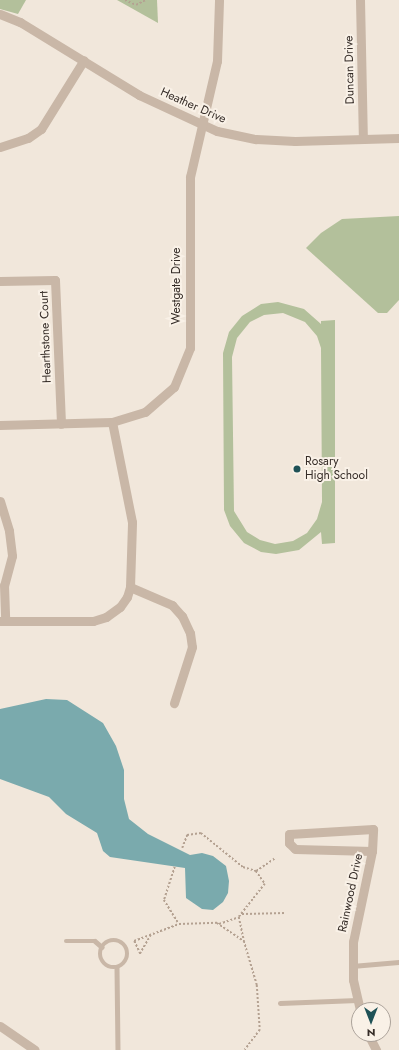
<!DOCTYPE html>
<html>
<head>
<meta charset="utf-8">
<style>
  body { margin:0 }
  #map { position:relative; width:399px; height:1050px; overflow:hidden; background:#f1e7db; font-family:Jost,sans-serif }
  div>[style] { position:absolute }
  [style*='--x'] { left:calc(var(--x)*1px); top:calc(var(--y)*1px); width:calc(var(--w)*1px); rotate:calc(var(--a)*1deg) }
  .green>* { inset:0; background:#b3c09b }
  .water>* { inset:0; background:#7aaaad }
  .path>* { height:1.5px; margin-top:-0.75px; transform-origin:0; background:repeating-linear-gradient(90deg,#b4a191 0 2px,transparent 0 4px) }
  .service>* { height:4.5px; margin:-2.25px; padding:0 2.25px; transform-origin:2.25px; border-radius:2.25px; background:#c9b7a7 }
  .service>.ring { margin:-2.25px; padding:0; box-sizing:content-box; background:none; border:4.5px solid #c9b7a7; border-radius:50% }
  .minor>* { height:9px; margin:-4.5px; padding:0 4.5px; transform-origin:4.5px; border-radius:4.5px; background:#c9b7a7 }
  .dots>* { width:11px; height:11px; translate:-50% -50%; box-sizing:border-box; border:2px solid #f9f1e7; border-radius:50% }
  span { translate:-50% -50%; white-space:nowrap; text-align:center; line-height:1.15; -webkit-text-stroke:4px #f9f1e7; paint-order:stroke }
  .street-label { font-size:12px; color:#352c27 }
  .poi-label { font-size:12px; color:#352c27 }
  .left { translate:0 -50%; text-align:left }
  .north { position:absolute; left:351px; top:1002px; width:40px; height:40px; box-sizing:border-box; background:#f9f1e7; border:1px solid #aba29a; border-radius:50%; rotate:180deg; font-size:11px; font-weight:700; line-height:16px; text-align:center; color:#352c27 }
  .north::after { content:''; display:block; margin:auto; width:14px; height:18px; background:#1e5156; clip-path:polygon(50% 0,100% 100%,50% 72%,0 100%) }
</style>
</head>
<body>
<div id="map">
  <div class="green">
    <div style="clip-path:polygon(0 0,26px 0,18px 14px,0 9px)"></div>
    <div style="clip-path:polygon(117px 0,157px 0,158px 23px)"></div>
    <div style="clip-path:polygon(399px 216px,399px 300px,387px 313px,378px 313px,306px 248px,321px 233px,342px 219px)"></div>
    <div style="clip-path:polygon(evenodd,278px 302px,304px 309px,321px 324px,321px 321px,335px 320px,335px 543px,322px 544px,321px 532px,299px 550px,276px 554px,261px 552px,244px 543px,230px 526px,224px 510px,223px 353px,229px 332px,242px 316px,261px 304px,278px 302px,283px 313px,305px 322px,317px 336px,321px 348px,322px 502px,317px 519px,307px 533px,293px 541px,275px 544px,260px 540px,247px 532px,234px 511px,232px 357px,237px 338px,250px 322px,264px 315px,283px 313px)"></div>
  </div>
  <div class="water">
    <div style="clip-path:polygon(46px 699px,67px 700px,103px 723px,116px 746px,124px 770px,124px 799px,129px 819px,148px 834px,190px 855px,202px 853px,213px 856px,226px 866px,229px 881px,228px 893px,223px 902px,213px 910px,202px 909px,186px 898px,185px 868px,110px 857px,103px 851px,97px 833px,66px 814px,49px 797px,0 779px,0 709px)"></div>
  </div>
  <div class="path">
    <div style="--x:125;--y:0;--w:12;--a:24"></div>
    <div style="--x:136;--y:5;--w:11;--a:-27"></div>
    <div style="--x:182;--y:848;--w:14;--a:-69"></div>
    <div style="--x:187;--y:835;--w:14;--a:-8"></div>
    <div style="--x:201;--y:833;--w:54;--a:39"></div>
    <div style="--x:243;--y:867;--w:14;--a:17"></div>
    <div style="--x:256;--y:871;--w:16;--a:55"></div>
    <div style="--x:265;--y:884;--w:42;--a:128.2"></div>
    <div style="--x:175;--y:867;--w:35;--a:108"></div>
    <div style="--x:164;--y:900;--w:28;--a:58"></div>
    <div style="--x:256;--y:871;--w:23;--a:-34"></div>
    <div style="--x:242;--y:914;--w:43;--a:-1.3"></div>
    <div style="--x:219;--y:924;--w:21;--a:-19"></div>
    <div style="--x:239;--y:917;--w:25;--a:78"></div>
    <div style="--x:151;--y:935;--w:22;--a:120"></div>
    <div style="--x:140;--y:954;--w:14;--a:-115"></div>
    <div style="--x:134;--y:941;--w:48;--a:-20.7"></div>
    <div style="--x:179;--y:924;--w:38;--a:-2"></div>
    <div style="--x:217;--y:923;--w:32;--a:34"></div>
    <div style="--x:244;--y:941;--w:46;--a:73.5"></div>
    <div style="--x:257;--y:985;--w:45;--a:86.2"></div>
    <div style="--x:260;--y:1030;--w:25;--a:127"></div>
  </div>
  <div class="service">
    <div class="ring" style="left:100px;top:940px;width:23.5px;height:23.5px"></div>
    <div style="--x:66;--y:941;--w:29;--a:0"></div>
    <div style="--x:95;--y:941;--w:9;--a:41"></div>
    <div style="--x:352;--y:966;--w:47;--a:-4.9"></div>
    <div style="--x:117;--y:968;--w:82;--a:89.3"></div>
    <div style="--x:280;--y:1003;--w:77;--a:-2.2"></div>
  </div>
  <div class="minor">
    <div style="--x:360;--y:0;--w:139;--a:88.8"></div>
    <div style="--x:0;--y:14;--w:22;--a:22"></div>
    <div style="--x:20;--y:22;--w:140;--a:31.5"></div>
    <div style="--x:139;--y:95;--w:86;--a:24.8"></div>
    <div style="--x:217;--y:131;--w:40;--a:12"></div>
    <div style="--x:256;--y:139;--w:39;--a:3"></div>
    <div style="--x:295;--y:141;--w:104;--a:-1.7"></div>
    <div style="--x:0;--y:147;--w:29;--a:-18"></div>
    <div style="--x:28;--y:138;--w:16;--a:-35"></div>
    <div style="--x:41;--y:129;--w:81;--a:-58.1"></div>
    <div style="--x:0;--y:281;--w:55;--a:-1"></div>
    <div style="--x:55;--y:280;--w:144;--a:87.6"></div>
    <div style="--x:0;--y:425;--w:112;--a:-1.5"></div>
    <div style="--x:112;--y:422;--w:34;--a:-17"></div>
    <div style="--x:145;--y:412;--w:38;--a:-41"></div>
    <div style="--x:174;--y:387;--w:42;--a:-67.7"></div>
    <div style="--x:190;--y:348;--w:171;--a:-90"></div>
    <div style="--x:190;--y:177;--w:119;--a:-76.9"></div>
    <div style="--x:217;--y:61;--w:61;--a:-88.1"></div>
    <div style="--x:0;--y:501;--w:31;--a:73"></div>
    <div style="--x:9;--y:531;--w:25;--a:83"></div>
    <div style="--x:12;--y:556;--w:30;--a:105"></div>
    <div style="--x:4;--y:585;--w:36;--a:88"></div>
    <div style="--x:130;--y:587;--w:46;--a:23.2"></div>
    <div style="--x:172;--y:605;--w:15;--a:48"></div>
    <div style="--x:182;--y:616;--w:19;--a:65"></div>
    <div style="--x:190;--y:633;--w:14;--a:82"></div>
    <div style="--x:192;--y:647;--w:59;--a:107.8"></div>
    <div style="--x:0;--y:621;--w:93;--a:0"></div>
    <div style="--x:93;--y:621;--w:14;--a:-17"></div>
    <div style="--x:106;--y:617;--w:17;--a:-36"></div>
    <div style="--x:120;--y:607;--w:12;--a:-55"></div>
    <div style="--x:127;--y:597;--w:10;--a:-73"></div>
    <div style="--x:130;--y:587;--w:65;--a:-88.2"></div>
    <div style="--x:132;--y:522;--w:102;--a:-101.3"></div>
    <div style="--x:360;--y:1010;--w:31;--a:-103"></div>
    <div style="--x:353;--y:980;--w:38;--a:-90"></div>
    <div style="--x:353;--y:942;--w:93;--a:-78.2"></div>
    <div style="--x:372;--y:851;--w:22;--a:-87"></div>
    <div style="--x:373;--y:829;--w:84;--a:176.6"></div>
    <div style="--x:289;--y:834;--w:9;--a:90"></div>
    <div style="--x:289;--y:843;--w:8;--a:45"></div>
    <div style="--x:295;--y:849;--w:77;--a:1.5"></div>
    <div style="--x:0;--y:1026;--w:42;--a:34.4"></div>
    <div style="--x:368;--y:1034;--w:18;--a:63"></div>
  </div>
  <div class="dots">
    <div style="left:297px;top:469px;background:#1e5156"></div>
  </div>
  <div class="street-label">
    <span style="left:350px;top:70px;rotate:-91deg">Duncan Drive</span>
    <span style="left:193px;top:106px;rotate:24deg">Heather Drive</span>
    <span style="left:177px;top:286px;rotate:-90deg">Westgate Drive</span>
    <span style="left:46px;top:337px;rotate:-92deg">Hearthstone Court</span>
    <span style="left:351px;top:893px;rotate:-78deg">Rainwood Drive</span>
  </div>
  <div class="poi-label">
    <span class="left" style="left:305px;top:469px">Rosary<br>High School</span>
  </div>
  <div class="north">N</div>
</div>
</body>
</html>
